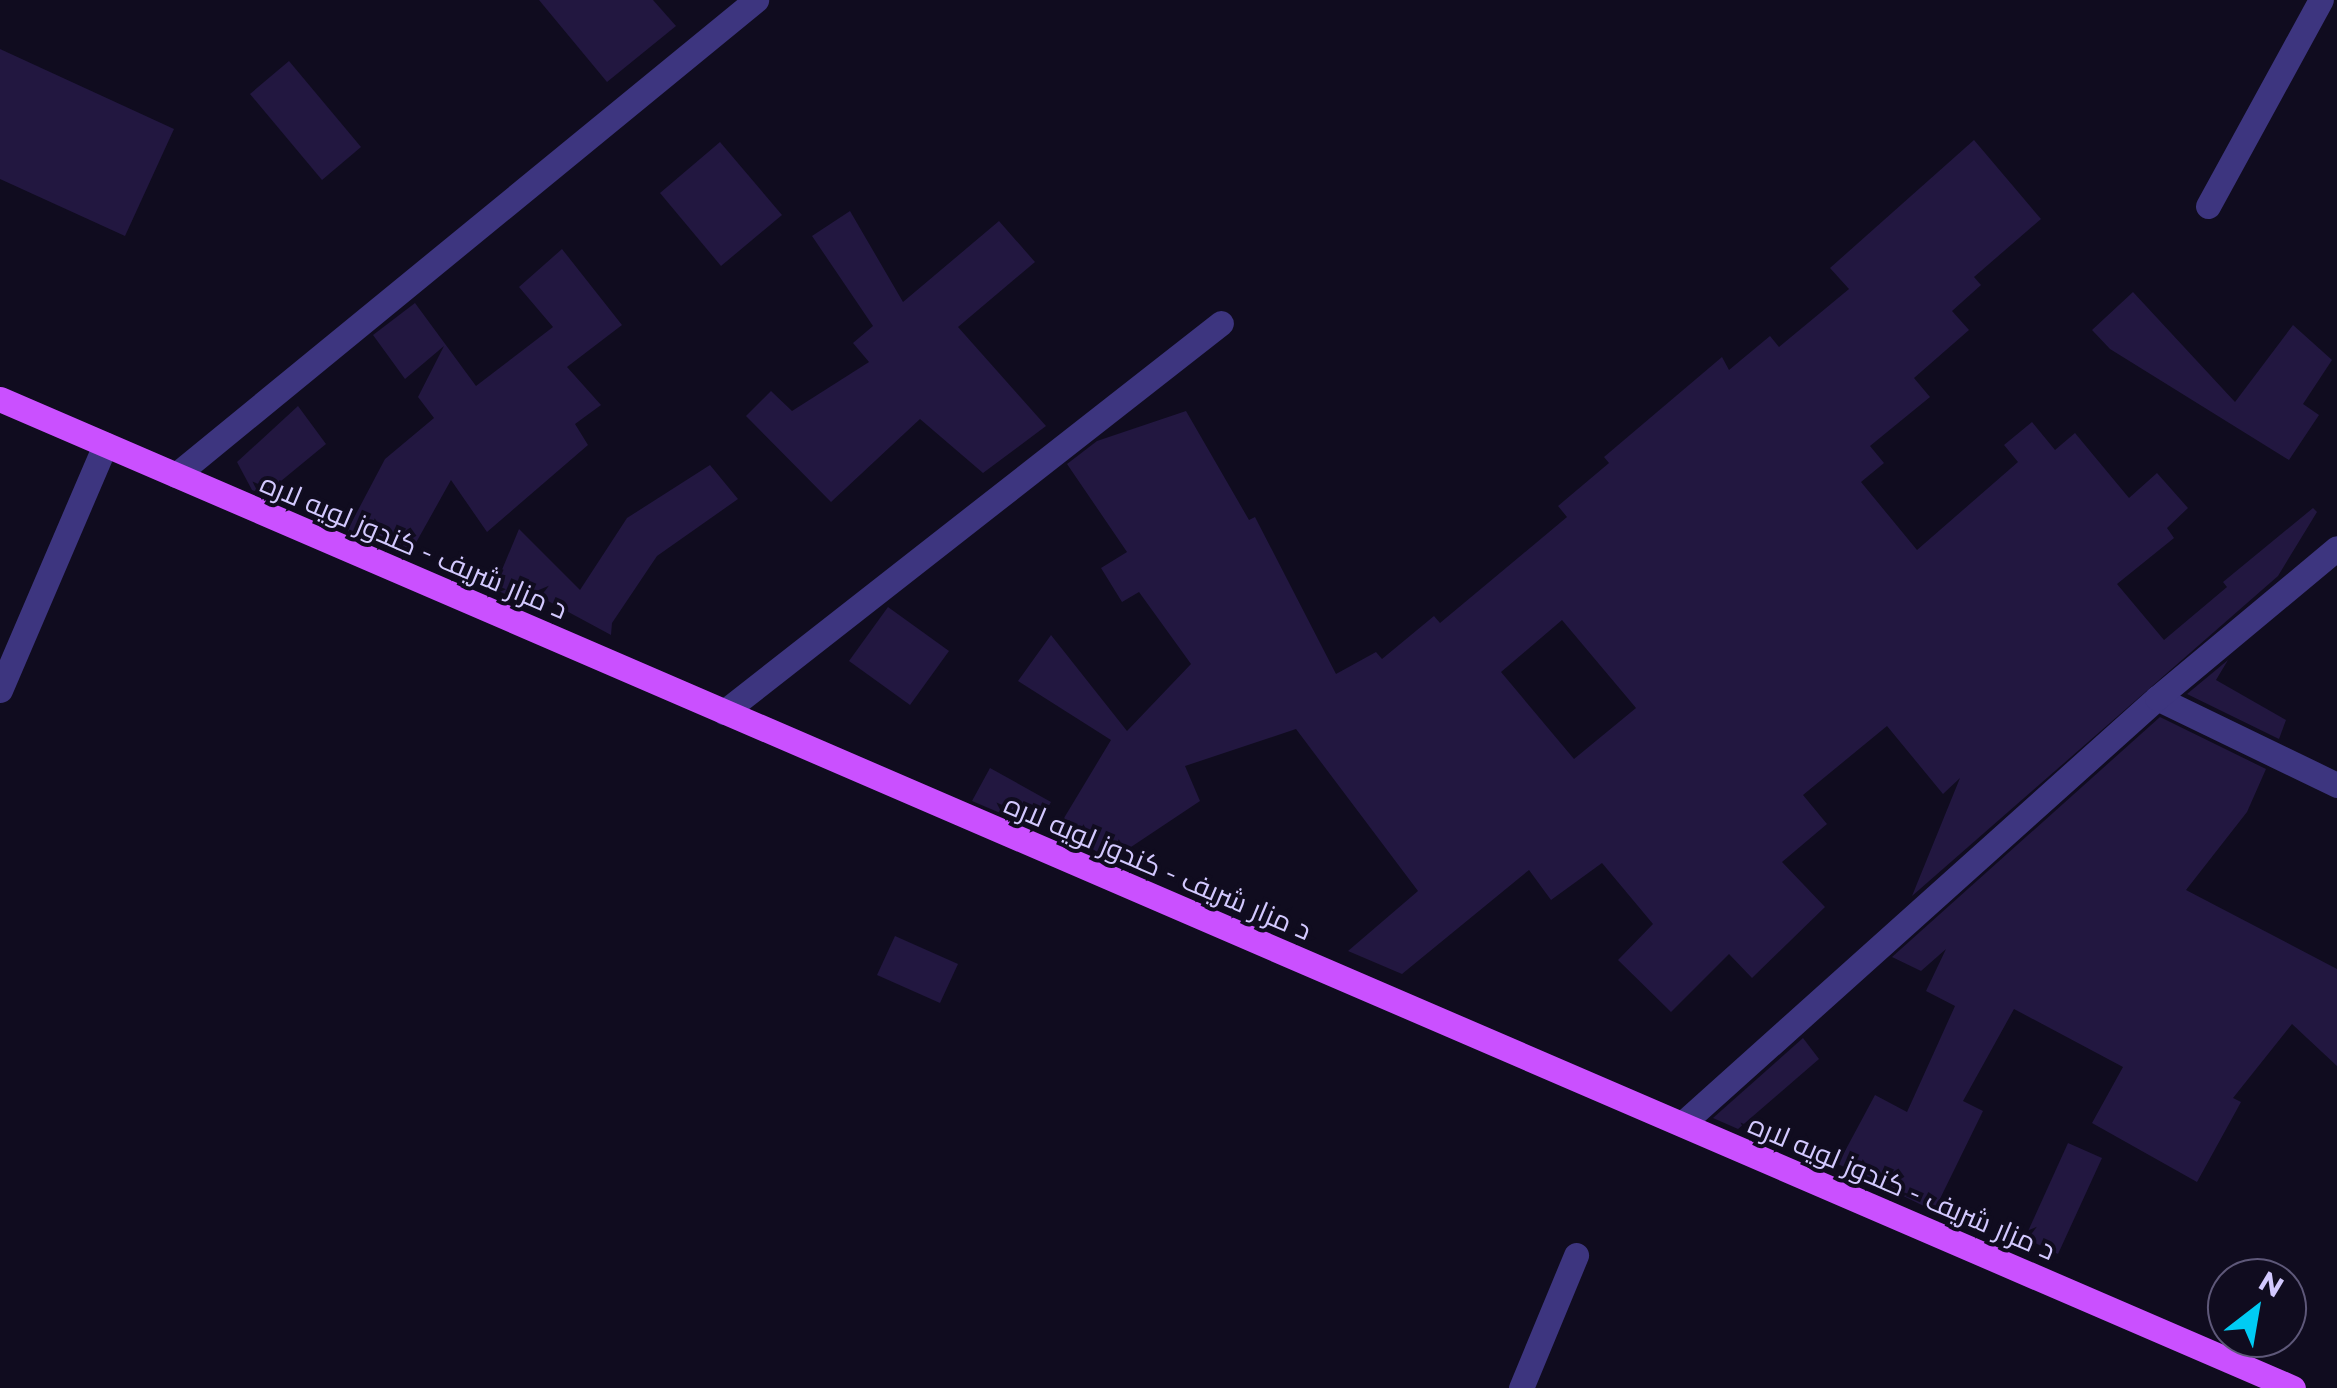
<!DOCTYPE html>
<html>
<head>
<meta charset="utf-8">
<style>
  body { margin:0 }
  #map { position:relative; width:2337px; height:1388px; overflow:hidden; background:#100c1f; font-family:Montserrat,Cairo,sans-serif }
  div>[style] { position:absolute }
  [style*='--x'] { left:calc(var(--x)*1px); top:calc(var(--y)*1px); width:calc(var(--w)*1px); rotate:calc(var(--a)*1deg) }
  .building>* { inset:0; background:#221740 }
  .minor>* { height:25px; margin:-12.5px; padding:0 12.5px; transform-origin:12.5px; border-radius:12.5px; background:#3d357f }
  .major>* { height:25px; margin:-12.5px; padding:0 12.5px; transform-origin:12.5px; border-radius:12.5px; background:#ca50ff }
  span { translate:-50% -50%; white-space:nowrap; text-align:center; line-height:1.15; -webkit-text-stroke:8px #100c1f; paint-order:stroke }
  .street-label { font-size:28px; color:#d3c9ff }
  .north { position:absolute; left:2207px; top:1258px; width:100px; height:100px; box-sizing:border-box; background:#100c1f; border:2px solid #5e5879; border-radius:50%; rotate:31deg; font-size:28px; font-weight:700; line-height:40px; text-align:center; color:#d3c9ff }
  .north::after { content:''; display:block; margin:auto; width:35px; height:45px; background:#00ccf4; clip-path:polygon(50% 0,100% 100%,50% 72%,0 100%) }
</style>
</head>
<body>
<div id="map">
  <div class="building">
    <div style="clip-path:polygon(539px 0,653px 0,676px 26px,607px 82px)"></div>
    <div style="clip-path:polygon(0 49px,174px 129px,125px 236px,0 179px)"></div>
    <div style="clip-path:polygon(289px 61px,361px 147px,322px 180px,250px 94px)"></div>
    <div style="clip-path:polygon(evenodd,1974px 140px,2041px 219px,1974px 277px,1981px 285px,1952px 311px,1969px 330px,1914px 378px,1930px 397px,1870px 446px,1884px 463px,1861px 482px,1917px 550px,2018px 462px,2004px 445px,2032px 422px,2055px 450px,2075px 433px,2129px 498px,2157px 473px,2188px 508px,2167px 528px,2174px 538px,2117px 584px,2164px 640px,2227px 587px,2223px 582px,2313px 508px,2317px 512px,2278px 576px,1912px 896px,1960px 778px,1943px 794px,1887px 726px,1803px 795px,1827px 824px,1782px 862px,1825px 907px,1752px 978px,1729px 954px,1671px 1012px,1618px 960px,1653px 924px,1602px 863px,1551px 900px,1529px 870px,1402px 974px,1348px 951px,1418px 891px,1296px 729px,1185px 766px,1200px 801px,1128px 849px,1107px 840px,1099px 853px,1058px 828px,1111px 740px,1018px 681px,1051px 635px,1127px 731px,1191px 664px,1139px 592px,1122px 602px,1101px 568px,1127px 552px,1067px 464px,1097px 441px,1186px 411px,1249px 520px,1255px 517px,1336px 674px,1376px 652px,1382px 659px,1434px 616px,1440px 623px,1567px 517px,1558px 506px,1609px 463px,1604px 457px,1722px 357px,1729px 370px,1770px 336px,1779px 347px,1849px 289px,1830px 268px,1974px 140px,1562px 620px,1636px 708px,1574px 759px,1501px 672px,1562px 620px)"></div>
    <div style="clip-path:polygon(720px 142px,782px 215px,721px 266px,660px 193px)"></div>
    <div style="clip-path:polygon(850px 211px,903px 302px,999px 221px,1035px 262px,958px 327px,1046px 426px,983px 473px,920px 419px,831px 502px,746px 416px,771px 391px,792px 411px,869px 362px,853px 343px,873px 326px,812px 236px)"></div>
    <div style="clip-path:polygon(562px 249px,622px 325px,567px 367px,601px 405px,575px 424px,588px 445px,487px 532px,451px 480px,408px 557px,347px 531px,385px 459px,434px 418px,418px 397px,444px 346px,405px 379px,373px 335px,415px 303px,476px 386px,553px 327px,519px 287px)"></div>
    <div style="clip-path:polygon(2133px 292px,2235px 402px,2293px 325px,2332px 360px,2303px 404px,2319px 415px,2289px 460px,2110px 349px,2092px 330px)"></div>
    <div style="clip-path:polygon(298px 406px,326px 444px,264px 495px,252px 490px,237px 462px)"></div>
    <div style="clip-path:polygon(710px 465px,738px 499px,657px 556px,612px 623px,611px 635px,548px 601px,542px 611px,494px 589px,519px 529px,580px 590px,627px 518px)"></div>
    <div style="clip-path:polygon(888px 607px,949px 651px,910px 705px,849px 661px)"></div>
    <div style="clip-path:polygon(2228px 660px,2216px 680px,2286px 720px,2279px 739px,2187px 694px)"></div>
    <div style="clip-path:polygon(2160px 717px,2266px 769px,2247px 812px,2186px 890px,2337px 969px,2337px 1066px,2292px 1024px,2233px 1098px,2241px 1102px,2197px 1182px,2092px 1123px,2123px 1067px,2014px 1009px,1963px 1101px,1983px 1111px,1934px 1211px,1838px 1164px,1875px 1095px,1907px 1112px,1955px 1006px,1926px 991px,1946px 949px,1921px 971px,1892px 957px)"></div>
    <div style="clip-path:polygon(990px 768px,1051px 802px,1036px 828px,972px 801px)"></div>
    <div style="clip-path:polygon(895px 936px,958px 964px,940px 1003px,877px 975px)"></div>
    <div style="clip-path:polygon(1803px 1038px,1819px 1059px,1738px 1129px,1713px 1118px)"></div>
    <div style="clip-path:polygon(2068px 1143px,2102px 1158px,2058px 1254px,2025px 1238px)"></div>
  </div>
  <div class="minor">
    <div style="--x:2208;--y:206;--w:235;--a:-61.3"></div>
    <div style="--x:176;--y:475;--w:750;--a:-39.32"></div>
    <div style="--x:0;--y:690;--w:267;--a:-66.8"></div>
    <div style="--x:2157;--y:698;--w:200;--a:25.8"></div>
    <div style="--x:724;--y:712;--w:631;--a:-38.05"></div>
    <div style="--x:1682;--y:1124;--w:638;--a:-41.89"></div>
    <div style="--x:2157;--y:698;--w:234;--a:-39.8"></div>
    <div style="--x:1521;--y:1388;--w:144;--a:-67.5"></div>
  </div>
  <div class="major">
    <div style="--x:0;--y:399;--w:2497;--a:23.33"></div>
  </div>
  <div class="street-label">
    <span style="left:414px;top:546px;rotate:23deg">د مزار شریف - کندوز لویه لاره</span>
    <span style="left:1158px;top:867px;rotate:23deg">د مزار شریف - کندوز لویه لاره</span>
    <span style="left:1902px;top:1187px;rotate:23deg">د مزار شریف - کندوز لویه لاره</span>
  </div>
  <div class="north">N</div>
</div>
</body>
</html>
